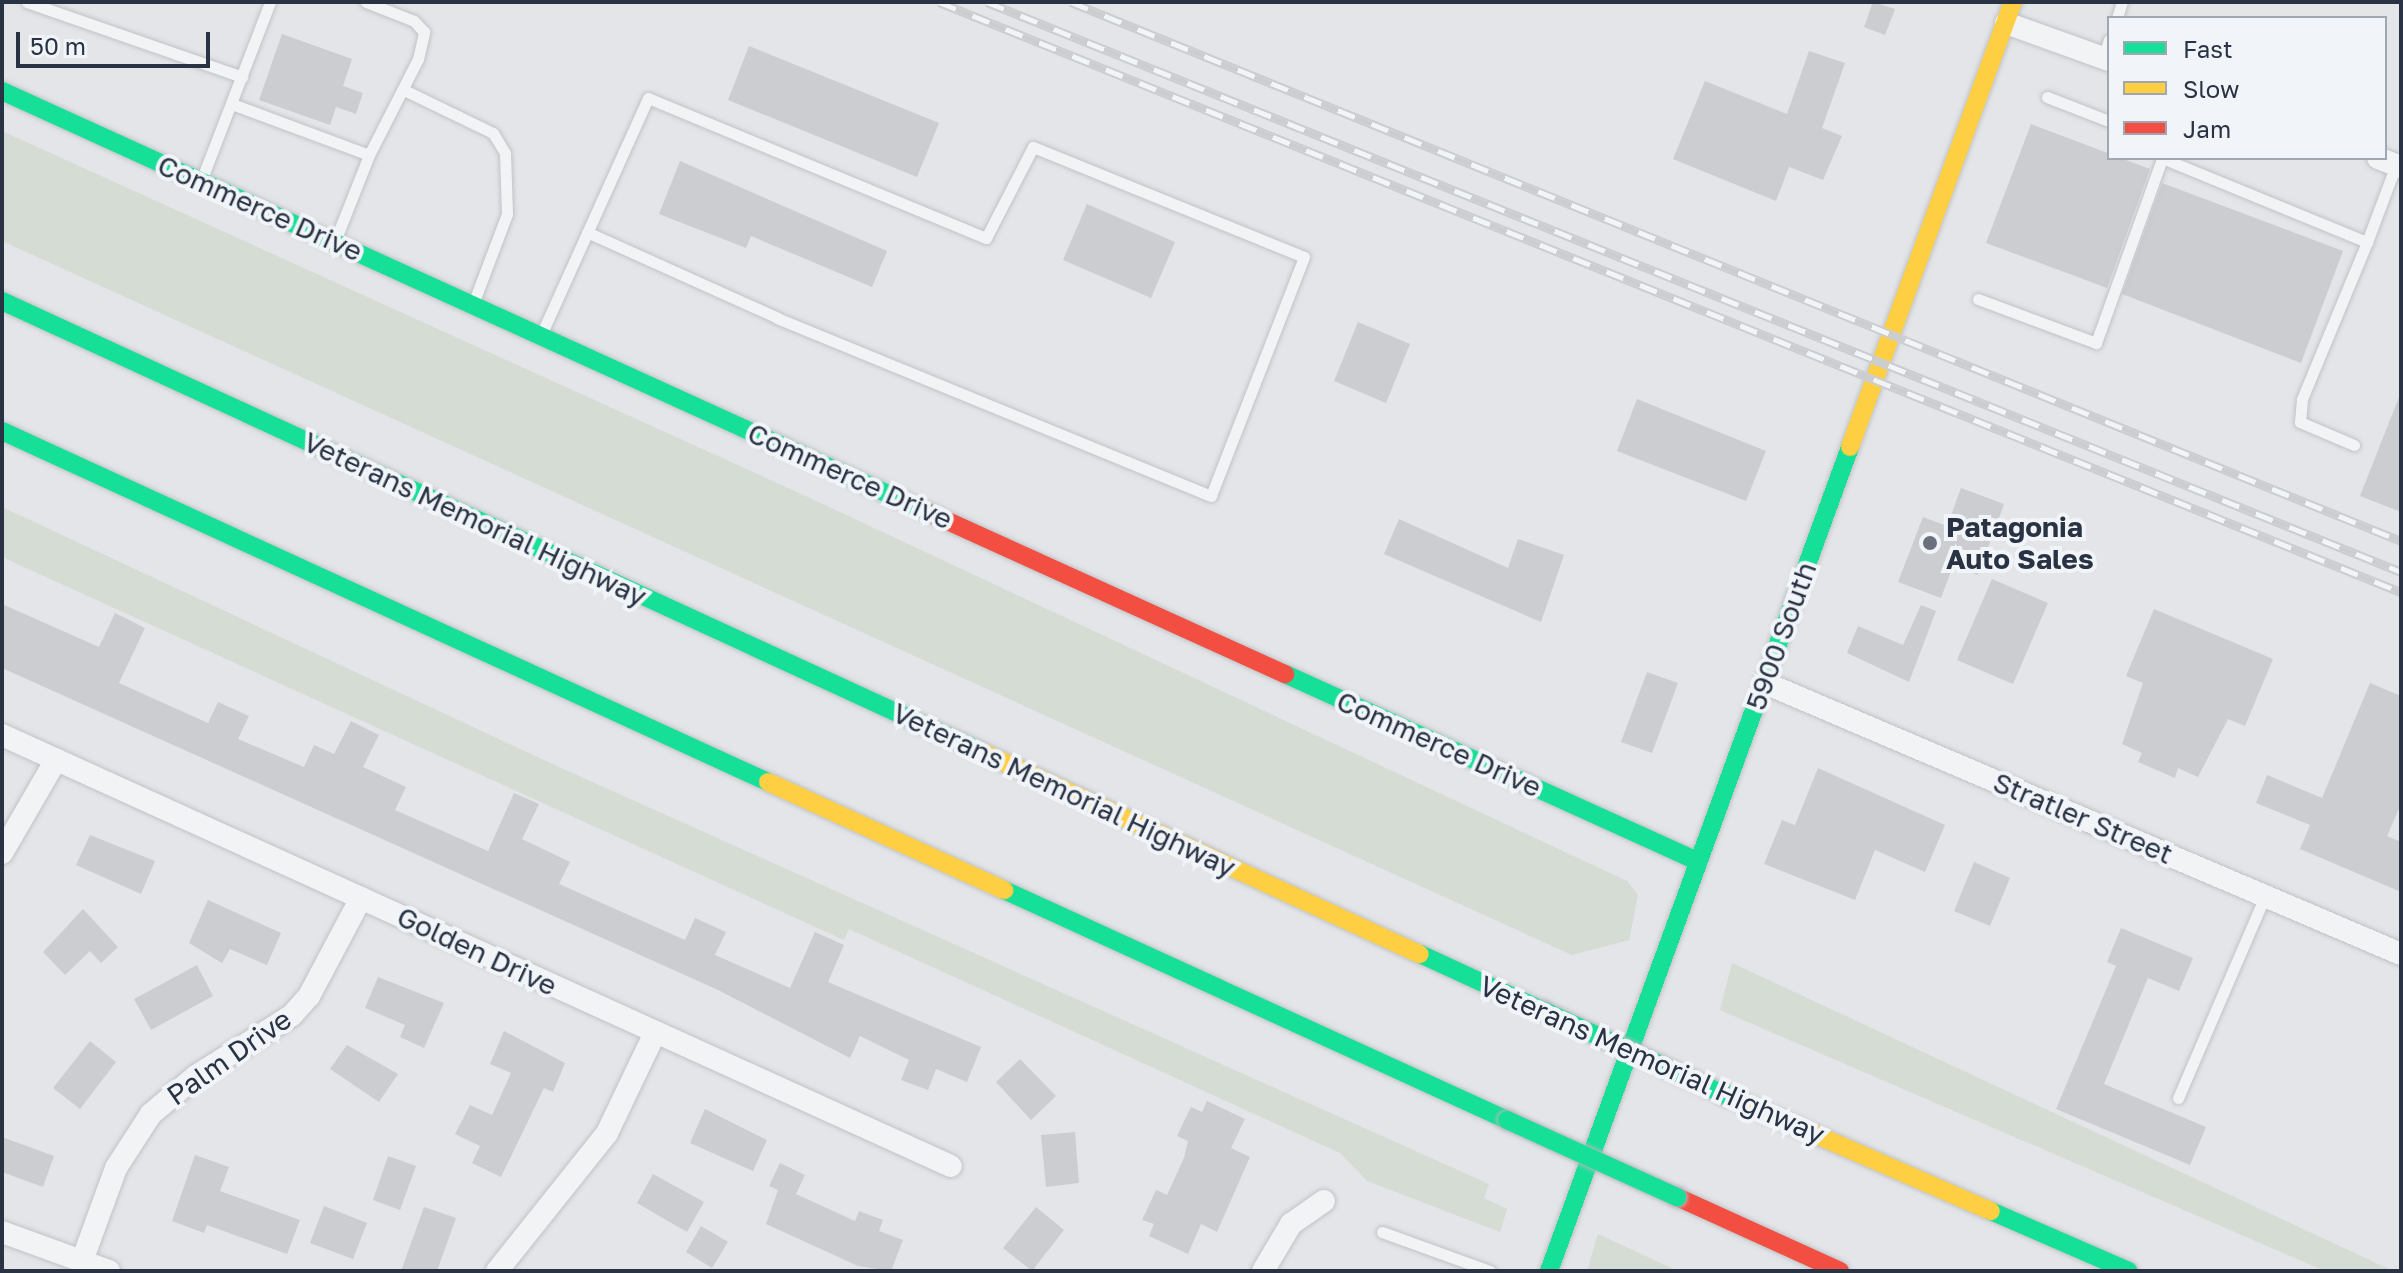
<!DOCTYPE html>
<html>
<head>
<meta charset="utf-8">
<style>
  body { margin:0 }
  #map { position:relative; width:2403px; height:1273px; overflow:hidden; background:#e3e5e8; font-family:"Golos Text",sans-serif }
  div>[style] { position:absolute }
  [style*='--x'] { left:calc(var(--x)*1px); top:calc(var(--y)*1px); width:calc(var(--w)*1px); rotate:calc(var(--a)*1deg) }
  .green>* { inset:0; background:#d4dcd3 }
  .building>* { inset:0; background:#cbcdd1 }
  .roads { filter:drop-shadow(0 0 2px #c1c3c6) drop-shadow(0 0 2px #c1c3c6) }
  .lane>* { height:11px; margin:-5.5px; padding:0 5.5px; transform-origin:5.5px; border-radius:5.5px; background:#f2f3f5 }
  .street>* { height:22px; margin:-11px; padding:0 11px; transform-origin:11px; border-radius:11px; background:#f2f3f5 }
  .fast>* { height:18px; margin:-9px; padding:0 9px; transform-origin:9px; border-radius:9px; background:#16e098 }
  .slow>* { height:18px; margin:-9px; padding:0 9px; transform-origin:9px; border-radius:9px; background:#ffcf43 }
  .jam>* { height:18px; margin:-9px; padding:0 9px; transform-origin:9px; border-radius:9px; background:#f24e42 }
  .rail>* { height:9px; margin-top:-4.5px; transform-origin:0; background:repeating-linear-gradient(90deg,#f1f4f8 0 18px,#cbcdd0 0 36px); box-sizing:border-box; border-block:2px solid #cbcdd0 }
  .bridges { filter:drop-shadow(0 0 2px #b5b8bd) drop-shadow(0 0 2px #b5b8bd) }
  .fast-bridge>* { height:18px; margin:-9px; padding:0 9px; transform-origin:9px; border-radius:9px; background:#16e098 }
  .dots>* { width:22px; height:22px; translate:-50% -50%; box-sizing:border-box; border:4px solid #f1f4f8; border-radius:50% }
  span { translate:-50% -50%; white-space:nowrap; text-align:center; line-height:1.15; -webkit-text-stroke:8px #f1f4f8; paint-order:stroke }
  .street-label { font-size:28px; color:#293343 }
  .poi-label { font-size:28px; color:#293343; font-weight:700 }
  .left { translate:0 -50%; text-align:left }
  .frame { position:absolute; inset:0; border:4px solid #293343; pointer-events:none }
  .legend { position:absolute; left:2107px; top:16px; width:280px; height:144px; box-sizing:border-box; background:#f1f4f8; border:2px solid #a1a7b0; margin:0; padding:10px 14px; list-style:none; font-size:24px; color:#293343 }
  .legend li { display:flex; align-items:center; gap:16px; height:40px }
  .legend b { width:40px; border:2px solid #a1a7b0 }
  .scale { position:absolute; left:16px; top:32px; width:194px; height:36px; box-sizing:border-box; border:4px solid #293343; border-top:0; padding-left:10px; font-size:24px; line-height:28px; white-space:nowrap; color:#293343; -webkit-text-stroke:6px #f1f4f8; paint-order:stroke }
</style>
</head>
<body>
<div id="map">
  <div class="green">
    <div style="clip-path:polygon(2px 131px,810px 498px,1627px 881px,1638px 895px,1629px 940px,1572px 955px,2px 241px)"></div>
    <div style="clip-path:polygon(2px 507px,559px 767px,1489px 1184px,1484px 1198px,1507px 1209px,1500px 1232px,1367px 1181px,1340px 1153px,849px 929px,844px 940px,2px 557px)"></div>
    <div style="clip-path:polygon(1732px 963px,2344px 1248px,2393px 1271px,2325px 1271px,1720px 1010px)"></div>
    <div style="clip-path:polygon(1598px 1234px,1678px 1271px,1587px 1271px)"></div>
  </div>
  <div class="building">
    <div style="clip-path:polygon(1873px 2px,1895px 9px,1885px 35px,1864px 27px)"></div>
    <div style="clip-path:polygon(282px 34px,352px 59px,343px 86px,363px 93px,356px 114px,336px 107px,330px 125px,259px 100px)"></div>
    <div style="clip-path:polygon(749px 46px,939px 123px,917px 177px,728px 100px)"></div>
    <div style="clip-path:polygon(1809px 51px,1845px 63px,1822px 128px,1842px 136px,1823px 180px,1789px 167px,1776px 201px,1673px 159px,1705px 81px,1787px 114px)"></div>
    <div style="clip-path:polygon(2031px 124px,2150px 169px,2107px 288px,1986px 243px)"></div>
    <div style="clip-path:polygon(680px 161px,887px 251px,872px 287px,751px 236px,746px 248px,659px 214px)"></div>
    <div style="clip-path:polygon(2162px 183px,2343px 251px,2301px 363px,2122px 294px)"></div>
    <div style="clip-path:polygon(1087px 204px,1175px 242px,1151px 298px,1063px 260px)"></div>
    <div style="clip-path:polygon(1358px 322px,1410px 344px,1386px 403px,1334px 381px)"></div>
    <div style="clip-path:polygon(2401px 392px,2401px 512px,2360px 496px)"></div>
    <div style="clip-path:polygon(1637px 399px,1766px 451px,1746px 501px,1617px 451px)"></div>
    <div style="clip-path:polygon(1961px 488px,2004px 504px,1978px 575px,1953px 566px,1941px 598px,1898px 582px,1923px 517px,1947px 526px)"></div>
    <div style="clip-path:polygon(1399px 519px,1508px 568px,1518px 539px,1564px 555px,1541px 622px,1384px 554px)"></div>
    <div style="clip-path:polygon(1992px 579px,2048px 603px,2013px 684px,1957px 660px)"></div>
    <div style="clip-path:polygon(2px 604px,99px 647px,115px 613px,145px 628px,119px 683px,208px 723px,218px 702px,249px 716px,238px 739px,304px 767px,314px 745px,334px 754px,351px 721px,379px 735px,363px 767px,406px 787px,395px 810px,488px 851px,514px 793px,539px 804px,522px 839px,570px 862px,559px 884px,685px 940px,695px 918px,726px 932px,715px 955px,790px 988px,815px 932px,844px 945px,828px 982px,981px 1047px,967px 1082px,936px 1069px,928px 1090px,901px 1080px,909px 1060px,860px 1036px,850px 1058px,718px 990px,2px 668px)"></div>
    <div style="clip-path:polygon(1921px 605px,1936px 611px,1909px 682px,1847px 653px,1858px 626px,1903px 645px)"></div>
    <div style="clip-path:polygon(2154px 609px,2273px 659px,2245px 726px,2228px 719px,2198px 777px,2178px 768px,2175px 778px,2138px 762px,2142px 753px,2122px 744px,2143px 683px,2126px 676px)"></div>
    <div style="clip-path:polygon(1647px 672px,1678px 683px,1652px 753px,1621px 742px)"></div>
    <div style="clip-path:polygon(2370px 683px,2401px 696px,2401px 804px,2387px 836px,2401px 842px,2401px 892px,2300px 849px,2310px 825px,2256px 803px,2267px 775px,2322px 798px)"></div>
    <div style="clip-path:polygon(1818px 768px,1945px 825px,1925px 872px,1875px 850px,1855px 900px,1764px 864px,1782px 820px,1795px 825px)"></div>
    <div style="clip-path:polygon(90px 835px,155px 861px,141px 894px,76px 865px)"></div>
    <div style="clip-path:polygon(1974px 862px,2010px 878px,1990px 926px,1954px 911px)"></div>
    <div style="clip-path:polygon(208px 900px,281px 933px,267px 965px,230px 949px,222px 963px,189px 943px)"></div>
    <div style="clip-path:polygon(83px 909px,118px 947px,101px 963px,90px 951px,65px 975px,43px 952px)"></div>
    <div style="clip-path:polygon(2121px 928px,2193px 958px,2179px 991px,2148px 978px,2104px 1084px,2206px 1127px,2190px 1165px,2056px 1109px,2116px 966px,2107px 962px)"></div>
    <div style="clip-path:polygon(197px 965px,213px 996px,151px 1030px,134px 999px)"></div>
    <div style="clip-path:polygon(378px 977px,444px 1003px,424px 1048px,400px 1037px,405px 1025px,365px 1008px)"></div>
    <div style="clip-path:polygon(504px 1031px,565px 1063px,553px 1092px,544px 1088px,501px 1177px,472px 1163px,480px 1146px,455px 1134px,470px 1105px,492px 1115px,511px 1073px,490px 1064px)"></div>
    <div style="clip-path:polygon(90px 1041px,116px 1062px,80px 1109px,53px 1088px)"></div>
    <div style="clip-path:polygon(347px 1045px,398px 1074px,379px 1102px,330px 1069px)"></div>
    <div style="clip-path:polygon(1020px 1059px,1056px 1096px,1031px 1120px,996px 1082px)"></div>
    <div style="clip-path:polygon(1207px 1101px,1245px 1119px,1231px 1148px,1250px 1157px,1217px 1232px,1201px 1224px,1188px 1254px,1149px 1236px,1154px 1224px,1142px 1220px,1156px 1190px,1167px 1195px,1184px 1158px,1188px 1141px,1177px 1136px,1191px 1107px,1202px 1112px)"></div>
    <div style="clip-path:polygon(705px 1109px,767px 1140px,753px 1171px,690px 1143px)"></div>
    <div style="clip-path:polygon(1075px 1132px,1079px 1183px,1046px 1187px,1041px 1135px)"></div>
    <div style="clip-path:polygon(2px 1137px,54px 1156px,43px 1187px,2px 1172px)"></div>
    <div style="clip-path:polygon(195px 1155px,229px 1167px,220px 1191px,300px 1220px,287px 1254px,207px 1225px,204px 1233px,172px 1221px)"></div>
    <div style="clip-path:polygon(388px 1156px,416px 1166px,400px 1210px,373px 1200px)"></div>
    <div style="clip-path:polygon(780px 1163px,805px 1175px,796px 1194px,855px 1221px,859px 1211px,883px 1220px,879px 1231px,903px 1240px,891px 1271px,858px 1266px,766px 1224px,778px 1190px,769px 1186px)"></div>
    <div style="clip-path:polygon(653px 1174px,704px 1202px,687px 1232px,637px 1203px)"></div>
    <div style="clip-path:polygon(324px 1206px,367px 1223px,353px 1259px,310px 1243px)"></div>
    <div style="clip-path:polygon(424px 1207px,456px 1218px,437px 1271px,401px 1271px)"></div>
    <div style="clip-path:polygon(1036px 1207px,1064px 1230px,1032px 1271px,1003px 1248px)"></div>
    <div style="clip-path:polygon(701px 1226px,728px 1242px,712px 1268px,686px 1252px)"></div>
  </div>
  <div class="roads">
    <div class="lane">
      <div style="--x:27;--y:2;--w:228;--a:19.2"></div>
      <div style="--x:2117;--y:18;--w:17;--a:-73"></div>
      <div style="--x:2103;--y:58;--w:19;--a:-72"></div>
      <div style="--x:404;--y:90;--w:99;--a:25.8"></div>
      <div style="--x:493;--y:133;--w:23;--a:59"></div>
      <div style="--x:505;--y:153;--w:61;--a:88.1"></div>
      <div style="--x:507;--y:214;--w:96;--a:110.7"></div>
      <div style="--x:2047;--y:97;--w:66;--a:21.2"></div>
      <div style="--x:232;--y:104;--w:146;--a:20.4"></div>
      <div style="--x:2162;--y:158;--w:222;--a:22.3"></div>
      <div style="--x:2367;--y:242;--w:82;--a:-69.4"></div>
      <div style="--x:201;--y:181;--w:192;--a:-68.9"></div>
      <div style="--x:335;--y:241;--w:92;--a:-68.4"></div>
      <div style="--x:369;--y:155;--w:108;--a:-63"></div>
      <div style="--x:418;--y:59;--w:28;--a:-77"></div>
      <div style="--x:424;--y:32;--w:15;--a:-132"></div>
      <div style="--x:414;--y:21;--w:52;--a:-158.4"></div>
      <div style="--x:1978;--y:299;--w:126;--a:20.4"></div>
      <div style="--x:2096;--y:343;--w:195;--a:-70.3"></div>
      <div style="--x:541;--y:335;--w:260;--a:-65.7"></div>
      <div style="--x:648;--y:98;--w:366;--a:22.5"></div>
      <div style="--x:986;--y:238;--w:102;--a:-62.7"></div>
      <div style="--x:1033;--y:147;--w:292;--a:22.1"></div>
      <div style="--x:1304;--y:257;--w:256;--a:111.3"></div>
      <div style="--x:1211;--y:496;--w:468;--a:-157.7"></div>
      <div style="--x:778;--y:318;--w:209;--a:-155.8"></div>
      <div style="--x:2354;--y:445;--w:59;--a:-156.9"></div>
      <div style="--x:2300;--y:422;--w:23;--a:-85"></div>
      <div style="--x:2302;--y:399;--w:170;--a:-67.5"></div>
      <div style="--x:2178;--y:1098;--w:220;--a:-66.7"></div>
      <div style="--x:1382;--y:1232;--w:115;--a:19.9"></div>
    </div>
    <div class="street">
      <div style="--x:2006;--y:23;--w:109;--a:19.8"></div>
      <div style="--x:2378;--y:158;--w:25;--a:21"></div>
      <div style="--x:1765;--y:683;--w:691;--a:23.08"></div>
      <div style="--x:2;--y:735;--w:1042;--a:24.43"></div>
      <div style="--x:2;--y:853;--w:108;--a:-59.9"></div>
      <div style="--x:2;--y:1232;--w:114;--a:20"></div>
      <div style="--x:82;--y:1261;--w:99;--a:-69.9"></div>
      <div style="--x:116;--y:1168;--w:64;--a:-57.1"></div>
      <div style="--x:151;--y:1114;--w:59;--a:-40.2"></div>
      <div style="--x:196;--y:1076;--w:114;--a:-32.4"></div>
      <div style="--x:292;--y:1015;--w:25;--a:-48"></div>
      <div style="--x:309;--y:996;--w:111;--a:-62"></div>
      <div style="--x:497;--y:1271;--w:176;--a:-51.4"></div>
      <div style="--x:607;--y:1133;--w:111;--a:-64.4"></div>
      <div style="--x:1263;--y:1271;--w:55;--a:-59.2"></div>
      <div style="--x:1291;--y:1224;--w:40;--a:-34.9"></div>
    </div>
    <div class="fast">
      <div style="--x:2;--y:91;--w:1022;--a:24.46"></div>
      <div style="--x:2;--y:301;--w:1079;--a:24.71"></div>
      <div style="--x:2;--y:431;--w:843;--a:24.62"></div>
      <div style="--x:1285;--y:674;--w:452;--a:24.4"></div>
      <div style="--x:1004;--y:890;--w:553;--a:24.57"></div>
      <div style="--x:1420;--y:954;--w:136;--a:24.7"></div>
      <div style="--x:1991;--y:1211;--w:150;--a:23.5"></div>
      <div style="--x:1549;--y:1271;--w:877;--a:-69.93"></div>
    </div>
    <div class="slow">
      <div style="--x:1850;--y:447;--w:474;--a:-69.9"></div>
      <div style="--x:982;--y:752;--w:482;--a:24.8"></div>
      <div style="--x:768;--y:782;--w:260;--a:24.6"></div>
      <div style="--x:1725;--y:1095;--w:290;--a:23.6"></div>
    </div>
    <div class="jam">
      <div style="--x:932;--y:514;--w:388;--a:24.4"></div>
      <div style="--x:1677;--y:1197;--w:179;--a:24.4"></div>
    </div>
  </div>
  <div class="rail">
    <div style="--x:939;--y:2;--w:1577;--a:21.98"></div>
    <div style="--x:987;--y:2;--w:1525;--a:21.95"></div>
    <div style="--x:1071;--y:2;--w:1435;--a:22.06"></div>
  </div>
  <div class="bridges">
    <div class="fast-bridge">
      <div style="--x:1544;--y:1011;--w:200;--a:24.9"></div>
      <div style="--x:1507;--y:1120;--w:187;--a:24.4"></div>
    </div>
  </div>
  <div class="dots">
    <div style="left:1930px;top:543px;background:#6a717d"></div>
  </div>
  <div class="street-label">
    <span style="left:260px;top:208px;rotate:24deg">Commerce Drive</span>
    <span style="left:850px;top:476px;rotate:24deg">Commerce Drive</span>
    <span style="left:475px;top:519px;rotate:25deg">Veterans Memorial Highway</span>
    <span style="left:1781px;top:636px;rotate:-70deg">5900 South</span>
    <span style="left:1439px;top:744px;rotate:24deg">Commerce Drive</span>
    <span style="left:1064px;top:790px;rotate:25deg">Veterans Memorial Highway</span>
    <span style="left:2083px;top:818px;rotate:23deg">Stratler Street</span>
    <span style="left:477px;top:951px;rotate:25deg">Golden Drive</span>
    <span style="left:229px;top:1057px;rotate:-35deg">Palm Drive</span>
    <span style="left:1652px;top:1060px;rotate:24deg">Veterans Memorial Highway</span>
  </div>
  <div class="poi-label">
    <span class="left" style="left:1946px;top:543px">Patagonia<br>Auto Sales</span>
  </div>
  <div class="frame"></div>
  <ul class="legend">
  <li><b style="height:10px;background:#16e098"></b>Fast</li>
  <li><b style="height:10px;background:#ffcf43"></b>Slow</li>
  <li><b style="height:10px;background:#f24e42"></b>Jam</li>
  </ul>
  <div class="scale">50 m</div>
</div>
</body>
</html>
